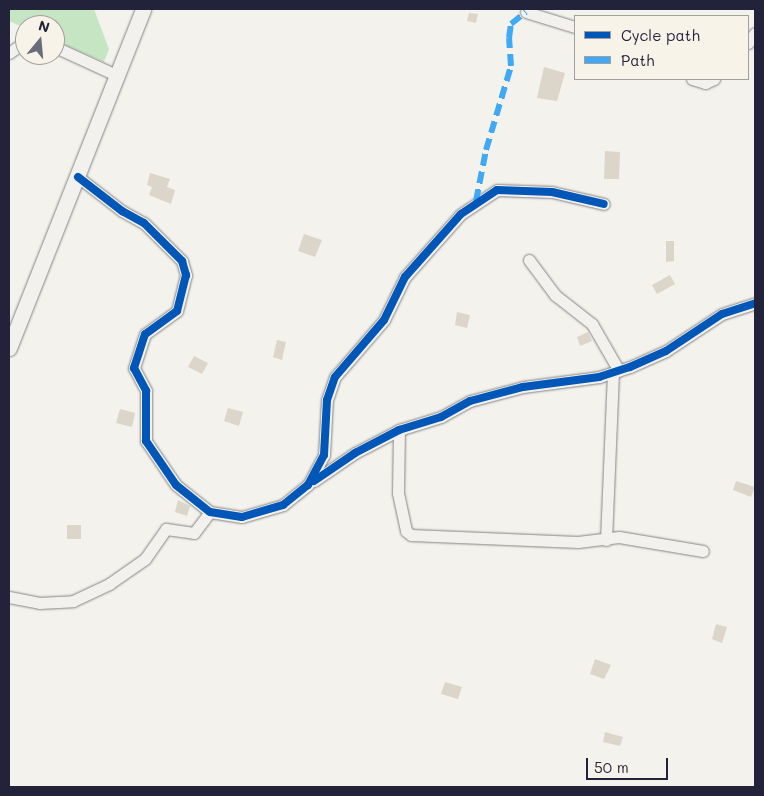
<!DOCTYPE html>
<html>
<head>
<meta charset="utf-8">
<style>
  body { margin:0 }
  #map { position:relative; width:764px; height:796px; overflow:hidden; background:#f4f2ec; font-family:Mali,sans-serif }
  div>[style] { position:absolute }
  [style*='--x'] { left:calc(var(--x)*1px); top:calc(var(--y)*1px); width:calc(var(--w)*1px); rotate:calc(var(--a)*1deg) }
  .green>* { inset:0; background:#c6e6c3 }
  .building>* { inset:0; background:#dcd5c9 }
  .roads { filter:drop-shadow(0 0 1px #858486) drop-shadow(0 0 1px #858486) }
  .street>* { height:11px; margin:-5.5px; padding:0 5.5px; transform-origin:5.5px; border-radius:5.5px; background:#f2f1ed }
  .secondary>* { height:15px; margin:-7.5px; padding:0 7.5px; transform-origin:7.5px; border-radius:7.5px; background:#f2f1ed }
  .quiet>* { height:6px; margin-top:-3px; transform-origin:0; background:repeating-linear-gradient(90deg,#3fa9f5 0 12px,transparent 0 18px) }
  .cycleway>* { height:8px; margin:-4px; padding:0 4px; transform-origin:4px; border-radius:4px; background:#0057b8 }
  span { translate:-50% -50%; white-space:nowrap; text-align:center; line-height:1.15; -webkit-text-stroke:4px #f7f3e8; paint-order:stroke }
  .frame { position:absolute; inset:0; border:10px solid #22223b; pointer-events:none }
  .legend { position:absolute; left:574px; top:15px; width:175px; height:65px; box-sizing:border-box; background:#f7f3e8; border:1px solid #a29fa3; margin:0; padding:6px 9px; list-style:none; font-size:15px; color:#22223b }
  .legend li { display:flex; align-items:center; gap:10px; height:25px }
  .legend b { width:25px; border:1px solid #a29fa3 }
  .north { position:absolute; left:15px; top:15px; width:50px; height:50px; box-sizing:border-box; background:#f7f3e8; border:1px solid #a29fa3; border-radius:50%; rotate:17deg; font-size:14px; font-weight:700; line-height:20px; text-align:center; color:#22223b }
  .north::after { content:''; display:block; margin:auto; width:18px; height:22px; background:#6c6b79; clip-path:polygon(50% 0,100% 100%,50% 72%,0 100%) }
  .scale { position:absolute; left:586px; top:758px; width:82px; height:22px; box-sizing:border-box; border:2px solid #22223b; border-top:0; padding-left:6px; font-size:15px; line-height:18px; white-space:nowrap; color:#22223b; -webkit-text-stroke:4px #f7f3e8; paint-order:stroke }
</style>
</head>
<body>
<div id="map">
  <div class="green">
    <div style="clip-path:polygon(9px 9px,94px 9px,109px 49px,104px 62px,55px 41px,55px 25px,25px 25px,25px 28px,9px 21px)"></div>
  </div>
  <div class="building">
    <div style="clip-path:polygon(469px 13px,478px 14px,476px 23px,467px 21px)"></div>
    <div style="clip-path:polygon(544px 67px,565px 73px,557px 101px,537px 98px)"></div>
    <div style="clip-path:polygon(605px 151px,620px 152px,619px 179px,604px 179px)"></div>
    <div style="clip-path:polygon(150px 173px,170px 179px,167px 187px,175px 190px,171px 204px,149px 195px,152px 187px,147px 185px)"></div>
    <div style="clip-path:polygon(304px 234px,322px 240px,315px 257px,298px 251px)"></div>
    <div style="clip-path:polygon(666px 241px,674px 241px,674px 261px,666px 262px)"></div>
    <div style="clip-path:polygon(670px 275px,675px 284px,657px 294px,652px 285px)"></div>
    <div style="clip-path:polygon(457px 312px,470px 315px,467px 328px,455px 325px)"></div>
    <div style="clip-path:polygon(588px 332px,592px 341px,580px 346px,577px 337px)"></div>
    <div style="clip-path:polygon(277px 340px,286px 342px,282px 360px,273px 357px)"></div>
    <div style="clip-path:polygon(194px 356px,208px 363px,202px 374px,188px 367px)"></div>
    <div style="clip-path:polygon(228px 408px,243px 412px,239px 426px,224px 421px)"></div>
    <div style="clip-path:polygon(120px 409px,135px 413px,132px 427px,116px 423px)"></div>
    <div style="clip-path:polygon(736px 481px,755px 487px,751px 497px,733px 490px)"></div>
    <div style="clip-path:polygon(178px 500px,190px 506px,187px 516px,175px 512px)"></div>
    <div style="clip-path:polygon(67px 525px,81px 525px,81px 539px,67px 539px)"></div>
    <div style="clip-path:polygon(716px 624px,727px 627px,722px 643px,712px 639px)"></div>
    <div style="clip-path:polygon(595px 659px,611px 665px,604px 679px,590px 674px)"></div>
    <div style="clip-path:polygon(445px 682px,462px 687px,458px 699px,441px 694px)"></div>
    <div style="clip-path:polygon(605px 732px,623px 737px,620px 746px,603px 742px)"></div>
  </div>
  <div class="roads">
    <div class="street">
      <div style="--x:526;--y:12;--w:51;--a:17"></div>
      <div style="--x:748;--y:43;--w:12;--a:-55"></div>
      <div style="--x:55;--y:47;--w:69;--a:24.7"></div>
      <div style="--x:9;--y:53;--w:19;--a:-35"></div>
      <div style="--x:692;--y:79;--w:14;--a:17"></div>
      <div style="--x:705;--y:83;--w:10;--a:-24"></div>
      <div style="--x:78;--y:177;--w:56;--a:37.7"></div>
      <div style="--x:122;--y:211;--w:25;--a:29"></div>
      <div style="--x:144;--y:223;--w:54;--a:45"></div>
      <div style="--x:182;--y:261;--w:15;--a:74"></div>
      <div style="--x:186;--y:275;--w:37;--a:104"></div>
      <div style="--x:177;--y:311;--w:39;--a:144"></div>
      <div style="--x:145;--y:334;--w:36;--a:108"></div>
      <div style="--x:134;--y:368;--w:26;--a:62"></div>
      <div style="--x:146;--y:391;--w:50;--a:90"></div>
      <div style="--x:146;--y:441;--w:53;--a:55.7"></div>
      <div style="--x:176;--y:485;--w:43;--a:38.5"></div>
      <div style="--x:210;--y:512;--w:32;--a:9"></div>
      <div style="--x:242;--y:517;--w:43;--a:-16.3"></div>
      <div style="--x:283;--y:505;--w:32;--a:-39"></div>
      <div style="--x:308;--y:485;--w:34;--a:-62"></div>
      <div style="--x:324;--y:455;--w:55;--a:-86.9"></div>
      <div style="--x:327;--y:400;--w:24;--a:-71"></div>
      <div style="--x:335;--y:377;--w:75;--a:-49.3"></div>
      <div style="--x:384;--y:320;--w:48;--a:-64"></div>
      <div style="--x:405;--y:277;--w:84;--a:-48.4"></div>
      <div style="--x:461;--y:214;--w:43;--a:-33.7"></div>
      <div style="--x:497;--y:190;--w:55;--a:2.1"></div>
      <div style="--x:552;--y:192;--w:53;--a:13"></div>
      <div style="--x:529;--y:260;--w:44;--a:53.4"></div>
      <div style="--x:555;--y:295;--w:47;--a:38.1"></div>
      <div style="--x:592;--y:324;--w:54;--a:60.1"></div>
      <div style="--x:399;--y:430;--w:63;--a:90.9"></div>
      <div style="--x:398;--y:493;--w:39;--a:78"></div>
      <div style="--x:406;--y:531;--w:6;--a:39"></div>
      <div style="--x:411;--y:535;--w:167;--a:2.4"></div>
      <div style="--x:578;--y:542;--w:41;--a:-7"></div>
      <div style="--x:619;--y:537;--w:85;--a:9.5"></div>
      <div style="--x:314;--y:481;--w:50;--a:-34.3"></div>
      <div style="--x:355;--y:453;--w:50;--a:-27.6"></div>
      <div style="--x:399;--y:430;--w:44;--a:-17.2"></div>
      <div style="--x:441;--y:417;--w:33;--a:-29"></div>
      <div style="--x:470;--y:401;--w:55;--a:-14.8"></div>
      <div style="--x:523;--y:387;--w:77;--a:-7.5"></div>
      <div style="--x:599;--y:377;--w:33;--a:-18"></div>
      <div style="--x:630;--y:367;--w:39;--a:-24"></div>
      <div style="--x:666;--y:351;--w:67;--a:-33.5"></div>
      <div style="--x:722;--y:314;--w:35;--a:-18"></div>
      <div style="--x:606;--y:540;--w:167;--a:-87.6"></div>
      <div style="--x:9;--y:597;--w:31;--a:11"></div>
      <div style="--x:39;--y:603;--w:34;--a:-3"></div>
      <div style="--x:73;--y:601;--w:40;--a:-25"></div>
      <div style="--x:109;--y:584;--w:44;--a:-34.8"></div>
      <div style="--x:145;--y:559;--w:37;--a:-55"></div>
      <div style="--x:166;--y:529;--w:28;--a:8"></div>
      <div style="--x:194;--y:533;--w:26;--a:-53"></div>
    </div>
    <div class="secondary">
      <div style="--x:9;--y:348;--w:365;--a:-68.4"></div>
    </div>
  </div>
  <div class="quiet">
    <div style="--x:476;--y:201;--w:52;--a:-78.9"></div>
    <div style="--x:486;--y:150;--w:88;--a:-73.4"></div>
    <div style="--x:511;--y:66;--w:28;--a:-94"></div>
    <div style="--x:509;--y:38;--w:14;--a:-82"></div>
    <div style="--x:511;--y:24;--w:19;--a:-39"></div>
  </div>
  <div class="cycleway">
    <div style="--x:78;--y:177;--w:56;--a:37.7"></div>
    <div style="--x:122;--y:211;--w:25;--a:29"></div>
    <div style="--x:144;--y:223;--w:54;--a:45"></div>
    <div style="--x:182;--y:261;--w:15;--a:74"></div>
    <div style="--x:186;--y:275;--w:37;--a:104"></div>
    <div style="--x:177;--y:311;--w:39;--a:144"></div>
    <div style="--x:145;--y:334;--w:36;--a:108"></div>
    <div style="--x:134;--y:368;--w:26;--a:62"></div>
    <div style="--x:146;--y:391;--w:50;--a:90"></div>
    <div style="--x:146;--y:441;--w:53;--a:55.7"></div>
    <div style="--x:176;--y:485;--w:43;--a:38.5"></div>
    <div style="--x:210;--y:512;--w:32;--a:9"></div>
    <div style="--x:242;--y:517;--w:43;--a:-16.3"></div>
    <div style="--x:283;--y:505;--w:32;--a:-39"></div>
    <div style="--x:308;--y:485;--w:34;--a:-62"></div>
    <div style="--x:324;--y:455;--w:55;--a:-86.9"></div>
    <div style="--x:327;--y:400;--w:24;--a:-71"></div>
    <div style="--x:335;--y:377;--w:75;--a:-49.3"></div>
    <div style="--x:384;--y:320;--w:48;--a:-64"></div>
    <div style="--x:405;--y:277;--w:84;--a:-48.4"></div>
    <div style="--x:461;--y:214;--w:43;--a:-33.7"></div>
    <div style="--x:497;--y:190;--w:55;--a:2.1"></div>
    <div style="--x:552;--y:192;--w:53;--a:13"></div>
    <div style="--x:314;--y:481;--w:50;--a:-34.3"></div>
    <div style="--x:355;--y:453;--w:50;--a:-27.6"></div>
    <div style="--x:399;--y:430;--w:44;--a:-17.2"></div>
    <div style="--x:441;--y:417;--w:33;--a:-29"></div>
    <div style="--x:470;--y:401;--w:55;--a:-14.8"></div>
    <div style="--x:523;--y:387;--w:77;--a:-7.5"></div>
    <div style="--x:599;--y:377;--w:33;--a:-18"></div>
    <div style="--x:630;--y:367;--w:39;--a:-24"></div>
    <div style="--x:666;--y:351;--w:67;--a:-33.5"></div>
    <div style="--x:722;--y:314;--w:35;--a:-18"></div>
  </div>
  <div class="frame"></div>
  <ul class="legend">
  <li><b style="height:6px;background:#0057b8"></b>Cycle path</li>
  <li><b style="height:6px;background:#3fa9f5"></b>Path</li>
  </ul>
  <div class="north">N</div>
  <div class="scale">50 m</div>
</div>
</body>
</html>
